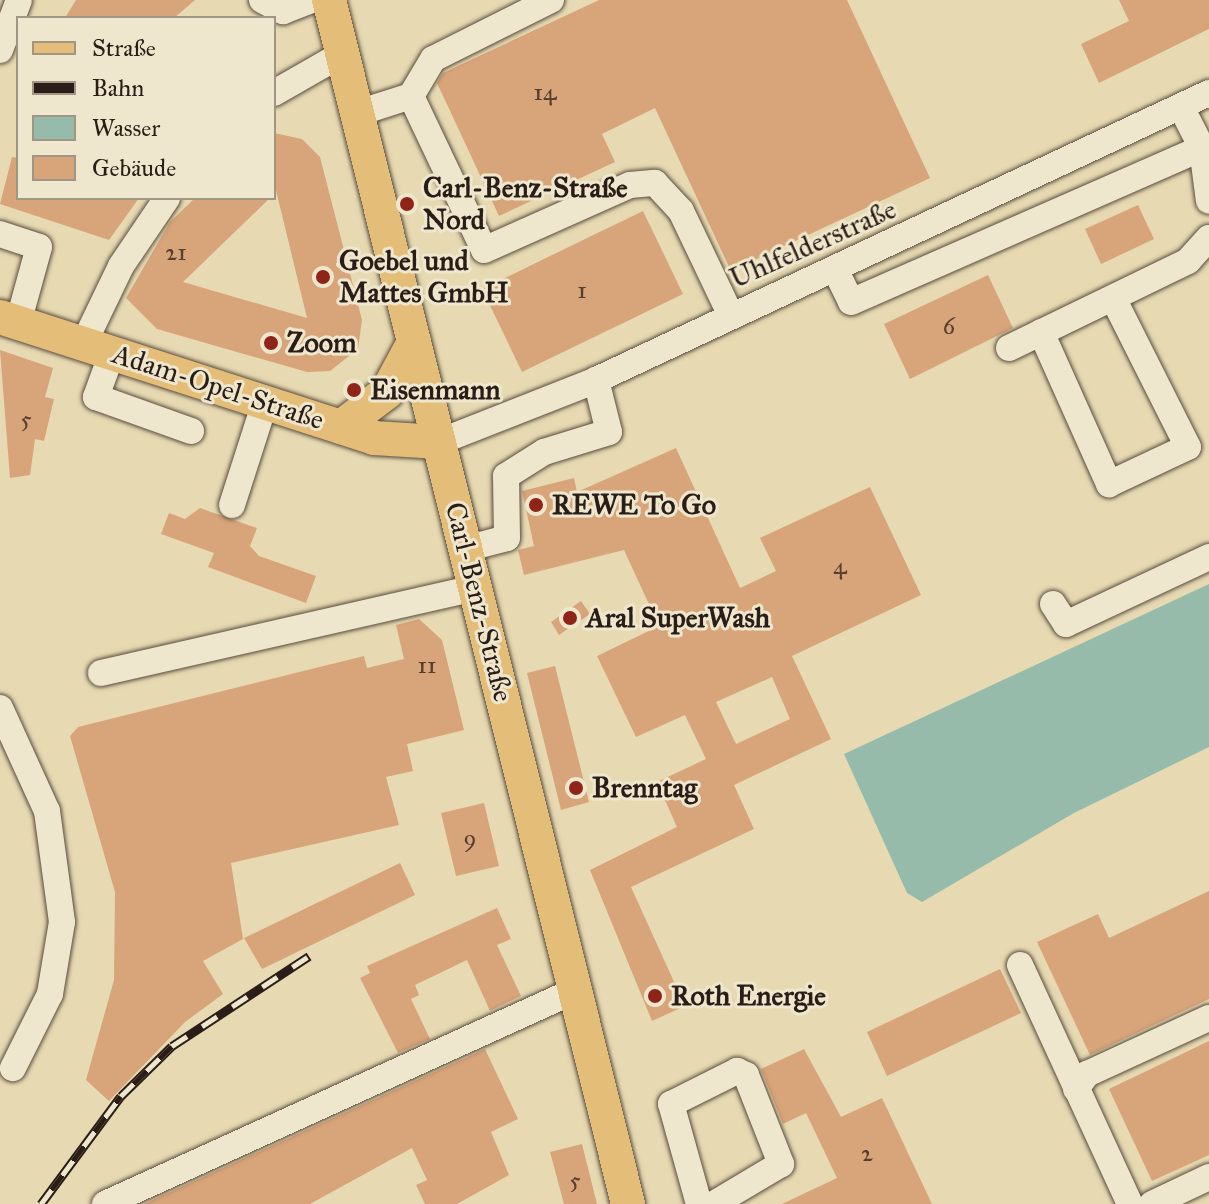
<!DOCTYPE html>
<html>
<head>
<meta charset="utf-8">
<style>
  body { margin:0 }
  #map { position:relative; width:1209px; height:1204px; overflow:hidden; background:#e7dab2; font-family:"IM FELL Great Primer",serif }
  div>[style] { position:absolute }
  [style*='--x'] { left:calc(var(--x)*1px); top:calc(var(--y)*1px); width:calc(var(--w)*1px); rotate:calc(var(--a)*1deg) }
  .water>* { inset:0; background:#97bbaa }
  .building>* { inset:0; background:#d8a479 }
  .roads { filter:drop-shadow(0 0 2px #594c3e) drop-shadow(0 0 2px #594c3e) }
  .minor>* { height:26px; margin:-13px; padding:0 13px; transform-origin:13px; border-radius:13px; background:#efe7cd }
  .major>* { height:34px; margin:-17px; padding:0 17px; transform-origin:17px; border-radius:17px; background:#e4bd79 }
  .rail>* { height:9px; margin-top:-4.5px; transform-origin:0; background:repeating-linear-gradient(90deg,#efe7cd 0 18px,#2a1d17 0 36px); box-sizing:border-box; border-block:2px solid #2a1d17 }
  .dots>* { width:22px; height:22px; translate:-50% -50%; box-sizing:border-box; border:4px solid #efe7cd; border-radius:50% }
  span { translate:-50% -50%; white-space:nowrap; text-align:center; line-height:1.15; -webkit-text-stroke:6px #efe7cd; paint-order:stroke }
  .number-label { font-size:24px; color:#563f30 }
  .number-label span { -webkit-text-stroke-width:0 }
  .poi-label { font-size:28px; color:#2a1d17; font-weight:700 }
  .left { translate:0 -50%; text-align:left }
  .street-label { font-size:28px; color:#2a1d17 }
  .legend { position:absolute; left:16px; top:16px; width:260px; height:184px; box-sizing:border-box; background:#efe7cd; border:2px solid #a09684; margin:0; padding:10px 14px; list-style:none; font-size:24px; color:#2a1d17 }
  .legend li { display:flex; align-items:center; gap:16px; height:40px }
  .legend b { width:40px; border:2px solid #a09684 }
</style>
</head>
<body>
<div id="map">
  <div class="water">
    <div style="clip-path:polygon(1209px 584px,1209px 747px,1074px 813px,922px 902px,907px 893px,844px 754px)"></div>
  </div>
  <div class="building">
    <div style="clip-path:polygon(76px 0,195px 0,174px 18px,65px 18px)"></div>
    <div style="clip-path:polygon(599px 0,847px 0,930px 178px,731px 271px,655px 108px,602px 134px,615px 162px,499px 216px,437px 83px,443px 73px)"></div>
    <div style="clip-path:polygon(1119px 0,1209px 0,1209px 29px,1099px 83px,1081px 44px,1129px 21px)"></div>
    <div style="clip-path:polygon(274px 133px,302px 139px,320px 157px,362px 320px,358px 349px,330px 371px,307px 372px,157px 329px,126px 298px,170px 222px,195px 198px,270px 198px,183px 282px,307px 318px,274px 182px)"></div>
    <div style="clip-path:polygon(12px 157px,18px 158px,18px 198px,139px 198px,109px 240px,0 204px)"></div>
    <div style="clip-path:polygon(1138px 205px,1154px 239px,1101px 264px,1085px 229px)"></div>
    <div style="clip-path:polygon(643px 211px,683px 294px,522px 372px,482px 289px)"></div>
    <div style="clip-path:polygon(988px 275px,1013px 328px,910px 379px,884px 324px)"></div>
    <div style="clip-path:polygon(0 350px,53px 368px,45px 397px,54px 399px,44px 441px,35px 439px,30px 475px,10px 478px)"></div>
    <div style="clip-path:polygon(evenodd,676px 448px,740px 588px,776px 571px,760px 538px,870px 487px,921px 595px,792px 656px,831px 739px,734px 785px,754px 829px,631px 887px,685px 1006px,652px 1021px,590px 870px,677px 827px,657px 782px,706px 759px,685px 715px,636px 737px,597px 656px,659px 626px,624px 550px,524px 575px,518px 550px,534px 546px,522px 491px,574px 478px,577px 492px,676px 448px,772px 677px,790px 719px,736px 744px,716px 702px,772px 677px)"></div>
    <div style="clip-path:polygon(200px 508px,257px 528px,250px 546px,259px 556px,316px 576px,306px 603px,208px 567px,214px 553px,161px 534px,169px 513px,185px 519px)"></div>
    <div style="clip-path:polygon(581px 601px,590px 614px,559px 635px,551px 622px)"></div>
    <div style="clip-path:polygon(419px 619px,442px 640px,464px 730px,407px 744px,413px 771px,386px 777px,399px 825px,231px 863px,243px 939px,203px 961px,223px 994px,185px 1022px,109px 1101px,86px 1080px,114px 980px,115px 892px,70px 736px,78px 727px,364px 656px,367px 668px,404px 659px,396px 625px)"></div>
    <div style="clip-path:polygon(555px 666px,589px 802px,561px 810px,527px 673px)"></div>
    <div style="clip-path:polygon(484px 803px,499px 866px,456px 876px,441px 813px)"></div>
    <div style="clip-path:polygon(400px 863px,415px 895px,262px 969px,244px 938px)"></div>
    <div style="clip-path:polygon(1209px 891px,1209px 999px,1090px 1055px,1037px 942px,1098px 914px,1109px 938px)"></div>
    <div style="clip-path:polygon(497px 908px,511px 939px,497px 945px,521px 996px,490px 1011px,467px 960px,415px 985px,419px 995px,411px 999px,430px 1039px,398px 1053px,360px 978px,370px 973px,367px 966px)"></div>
    <div style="clip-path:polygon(1000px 969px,1021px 1013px,887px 1076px,867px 1032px)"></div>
    <div style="clip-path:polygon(1209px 1041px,1209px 1155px,1152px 1181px,1109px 1089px)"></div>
    <div style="clip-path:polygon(485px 1049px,518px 1119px,491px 1132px,509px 1175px,457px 1204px,425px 1204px,416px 1185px,427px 1180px,412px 1148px,310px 1204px,144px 1204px)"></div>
    <div style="clip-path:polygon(804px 1049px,841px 1117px,882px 1098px,932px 1204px,782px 1204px,837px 1178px,806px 1113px,783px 1124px,761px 1069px)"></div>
    <div style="clip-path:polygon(582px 1144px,597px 1204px,564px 1204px,550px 1152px)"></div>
  </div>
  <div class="roads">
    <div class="minor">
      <div style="--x:262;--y:0;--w:24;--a:28"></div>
      <div style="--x:283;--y:11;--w:31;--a:-21"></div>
      <div style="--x:0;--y:50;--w:53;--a:-69.2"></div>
      <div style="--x:274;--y:93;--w:78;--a:-29.8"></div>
      <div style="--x:411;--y:96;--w:43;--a:-59.3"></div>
      <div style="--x:433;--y:59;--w:132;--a:-26.6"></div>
      <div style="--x:358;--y:113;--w:56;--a:-17.8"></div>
      <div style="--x:411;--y:96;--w:170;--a:64.6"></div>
      <div style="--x:484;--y:250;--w:160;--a:-24"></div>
      <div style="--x:630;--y:185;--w:25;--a:-5"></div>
      <div style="--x:655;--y:183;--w:38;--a:47"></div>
      <div style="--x:681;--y:211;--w:116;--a:64.5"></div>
      <div style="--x:1202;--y:148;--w:53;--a:82.5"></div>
      <div style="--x:0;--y:234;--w:41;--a:18.4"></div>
      <div style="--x:39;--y:247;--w:79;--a:105.4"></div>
      <div style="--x:836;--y:271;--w:34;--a:64"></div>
      <div style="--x:851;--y:302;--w:383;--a:-23.7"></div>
      <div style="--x:1202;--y:148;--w:46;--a:-117.1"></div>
      <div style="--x:1041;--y:332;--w:167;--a:65.9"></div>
      <div style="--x:1109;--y:484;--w:87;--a:-25.1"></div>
      <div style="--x:1188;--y:447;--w:167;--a:-116.7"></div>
      <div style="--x:84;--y:343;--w:85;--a:-64.3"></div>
      <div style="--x:121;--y:266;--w:82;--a:-55.9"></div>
      <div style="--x:1009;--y:348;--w:199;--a:-25.9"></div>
      <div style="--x:1188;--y:261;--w:31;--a:-48"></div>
      <div style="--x:112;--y:353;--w:47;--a:110"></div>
      <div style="--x:96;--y:397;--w:101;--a:19.7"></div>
      <div style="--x:439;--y:442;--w:169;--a:-21.5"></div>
      <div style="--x:596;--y:380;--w:677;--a:-25.09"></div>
      <div style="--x:232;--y:505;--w:108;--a:-72.2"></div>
      <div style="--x:465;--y:549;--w:43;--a:-14.7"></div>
      <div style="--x:507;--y:538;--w:62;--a:-90.9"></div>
      <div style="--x:506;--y:476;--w:45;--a:-32.3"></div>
      <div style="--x:544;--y:452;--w:68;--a:-17.1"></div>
      <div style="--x:609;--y:432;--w:54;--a:-104"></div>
      <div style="--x:1053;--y:604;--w:24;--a:57"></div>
      <div style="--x:1066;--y:624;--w:158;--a:-25.1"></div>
      <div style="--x:101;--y:673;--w:384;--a:-12.8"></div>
      <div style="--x:0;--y:708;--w:113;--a:65.5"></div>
      <div style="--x:47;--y:811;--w:112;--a:82.3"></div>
      <div style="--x:62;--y:922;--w:73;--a:99.5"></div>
      <div style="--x:50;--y:994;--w:83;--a:116.6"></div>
      <div style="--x:1020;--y:965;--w:263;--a:65.3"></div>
      <div style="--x:1076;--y:1089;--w:19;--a:-54"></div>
      <div style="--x:1087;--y:1074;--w:134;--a:-24.7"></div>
      <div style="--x:105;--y:1204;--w:517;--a:-24.43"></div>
      <div style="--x:699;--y:1204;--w:104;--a:-105.6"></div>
      <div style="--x:671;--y:1104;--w:74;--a:-26.6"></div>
      <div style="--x:737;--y:1071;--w:10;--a:24"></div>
      <div style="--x:746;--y:1075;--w:96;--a:68.5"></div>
      <div style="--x:781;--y:1164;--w:78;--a:149.2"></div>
      <div style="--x:1152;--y:1204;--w:63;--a:-25.3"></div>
    </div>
    <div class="major">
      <div style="--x:329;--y:0;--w:1241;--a:76.05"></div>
      <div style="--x:0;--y:317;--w:393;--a:17.9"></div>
      <div style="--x:374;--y:438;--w:65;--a:3.5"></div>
      <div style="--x:341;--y:427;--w:58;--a:-37.3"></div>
      <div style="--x:387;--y:392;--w:57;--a:-61.6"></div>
    </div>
  </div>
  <div class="rail">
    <div style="--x:41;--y:1204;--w:134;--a:-53.5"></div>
    <div style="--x:121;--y:1096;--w:71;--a:-44.4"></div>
    <div style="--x:172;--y:1046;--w:164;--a:-33.3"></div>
  </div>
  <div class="dots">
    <div style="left:407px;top:204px;background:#8f2418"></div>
    <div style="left:323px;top:277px;background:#8f2418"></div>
    <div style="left:271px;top:343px;background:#8f2418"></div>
    <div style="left:354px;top:390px;background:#8f2418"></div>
    <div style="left:536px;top:505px;background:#8f2418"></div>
    <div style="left:570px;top:618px;background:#8f2418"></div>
    <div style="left:576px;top:788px;background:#8f2418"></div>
    <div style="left:655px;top:996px;background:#8f2418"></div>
  </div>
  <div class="number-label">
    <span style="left:545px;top:93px">14</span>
    <span style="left:176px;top:253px">21</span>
    <span style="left:582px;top:291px">1</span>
    <span style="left:949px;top:327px">6</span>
    <span style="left:26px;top:420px">5</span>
    <span style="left:840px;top:567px">4</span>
    <span style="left:427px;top:666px">11</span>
    <span style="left:470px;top:839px">9</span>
    <span style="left:867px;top:1154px">2</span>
    <span style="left:575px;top:1181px">5</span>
  </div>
  <div class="poi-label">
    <span class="left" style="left:423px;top:204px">Carl-Benz-Straße<br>Nord</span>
    <span class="left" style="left:339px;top:277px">Goebel und<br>Mattes GmbH</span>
    <span class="left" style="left:287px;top:343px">Zoom</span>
    <span class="left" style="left:370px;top:390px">Eisenmann</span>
    <span class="left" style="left:552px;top:505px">REWE To Go</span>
    <span class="left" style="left:586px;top:618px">Aral SuperWash</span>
    <span class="left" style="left:592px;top:788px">Brenntag</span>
    <span class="left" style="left:671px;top:996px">Roth Energie</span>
  </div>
  <div class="street-label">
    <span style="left:813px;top:244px;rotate:-24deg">Uhlfelderstraße</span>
    <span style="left:218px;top:387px;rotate:18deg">Adam-Opel-Straße</span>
    <span style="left:479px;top:602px;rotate:76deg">Carl-Benz-Straße</span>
  </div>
  <ul class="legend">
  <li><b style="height:10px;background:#e4bd79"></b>Straße</li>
  <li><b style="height:10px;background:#2a1d17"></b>Bahn</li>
  <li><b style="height:22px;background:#97bbaa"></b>Wasser</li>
  <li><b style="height:22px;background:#d8a479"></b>Gebäude</li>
  </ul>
</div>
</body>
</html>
